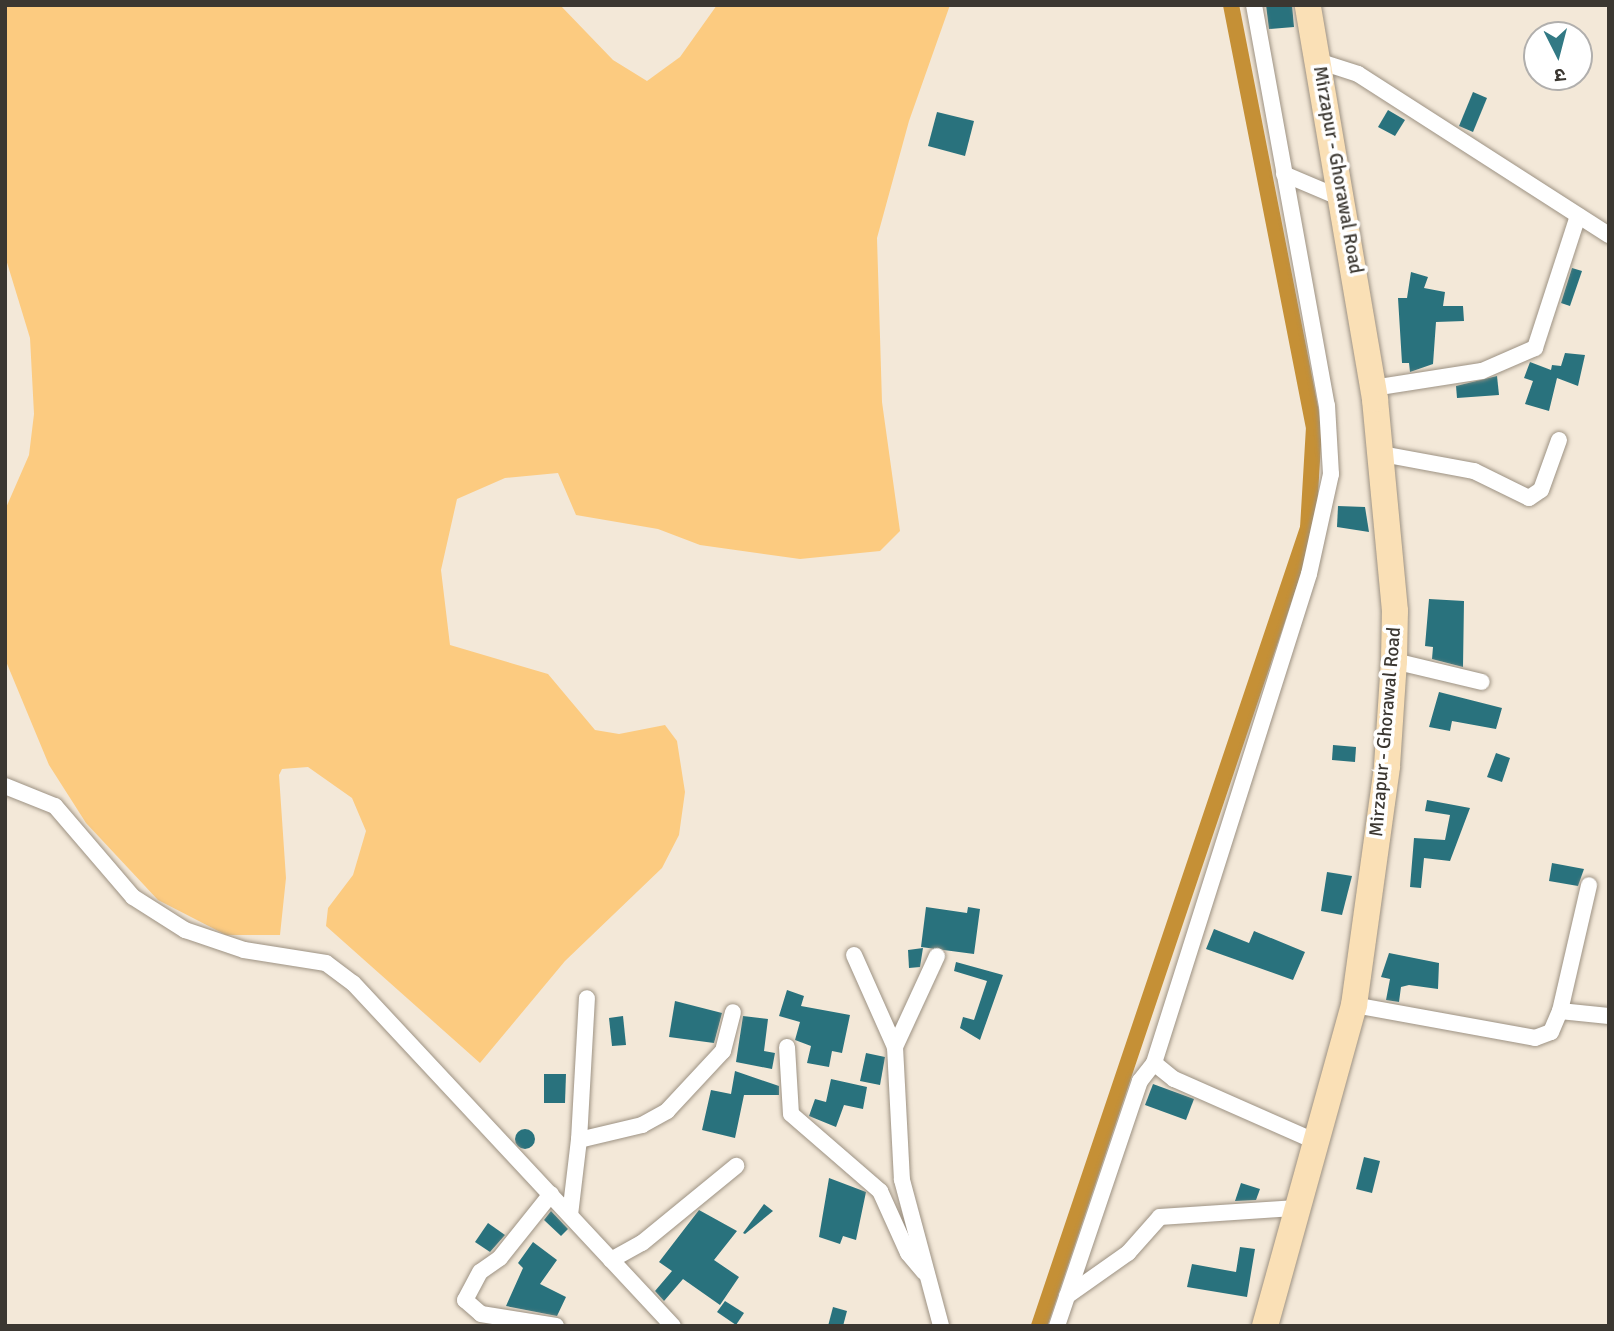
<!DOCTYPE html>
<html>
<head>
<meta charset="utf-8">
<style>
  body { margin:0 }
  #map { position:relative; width:1614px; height:1331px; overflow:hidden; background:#f3e8d8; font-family:Signika,"Noto Sans Devanagari",sans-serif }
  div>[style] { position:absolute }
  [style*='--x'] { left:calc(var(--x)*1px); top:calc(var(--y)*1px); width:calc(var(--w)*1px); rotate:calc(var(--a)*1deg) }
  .green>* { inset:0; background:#fccb80 }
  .canal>* { height:16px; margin:-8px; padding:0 8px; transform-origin:8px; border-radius:8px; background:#c59036 }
  .building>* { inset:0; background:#29727d }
  .round { border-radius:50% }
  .roads { filter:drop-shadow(0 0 2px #9d9283) drop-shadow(0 0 2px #9d9283) }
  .minor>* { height:16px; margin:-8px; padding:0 8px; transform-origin:8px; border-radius:8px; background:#fff }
  .primary>* { height:26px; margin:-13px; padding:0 13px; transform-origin:13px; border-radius:13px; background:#fae0b6 }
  span { translate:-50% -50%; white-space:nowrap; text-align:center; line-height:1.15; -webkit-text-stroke:7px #fff; paint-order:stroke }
  .street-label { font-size:19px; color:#3b3731 }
  .frame { position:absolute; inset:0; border:7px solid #3b3731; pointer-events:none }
  .north { position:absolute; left:1523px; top:21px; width:70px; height:70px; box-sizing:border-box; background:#fff; border:2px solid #b1afad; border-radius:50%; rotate:174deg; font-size:19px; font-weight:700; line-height:28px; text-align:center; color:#3b3731 }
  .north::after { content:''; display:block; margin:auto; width:24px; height:32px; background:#327984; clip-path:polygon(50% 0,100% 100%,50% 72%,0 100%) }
</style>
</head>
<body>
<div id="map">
  <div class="green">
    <div style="clip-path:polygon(5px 5px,560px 5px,613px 60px,647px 81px,680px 57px,717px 5px,950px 5px,909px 121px,877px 238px,882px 402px,900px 531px,880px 551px,800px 559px,700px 545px,658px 529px,576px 515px,558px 473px,505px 478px,457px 499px,441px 570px,450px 645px,548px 674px,595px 730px,619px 734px,665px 725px,677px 741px,685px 792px,679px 835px,662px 868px,565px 961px,480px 1063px,326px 926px,328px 908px,353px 875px,366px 831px,352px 798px,308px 767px,282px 769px,279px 775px,286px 878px,280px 935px,226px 935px,158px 900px,86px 823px,49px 765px,5px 659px,5px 510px,29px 455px,34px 414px,30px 338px,5px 256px)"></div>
  </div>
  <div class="canal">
    <div style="--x:1039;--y:1326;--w:842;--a:-71.37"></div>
    <div style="--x:1308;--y:528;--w:100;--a:-86.6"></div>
    <div style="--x:1314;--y:428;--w:431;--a:-101.1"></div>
  </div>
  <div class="building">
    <div style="clip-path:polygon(1266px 5px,1292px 5px,1294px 27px,1269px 29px)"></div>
    <div style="clip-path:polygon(1473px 92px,1487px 98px,1473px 132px,1459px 126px)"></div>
    <div style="clip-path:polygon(1388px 110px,1405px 120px,1395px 136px,1378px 127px)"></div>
    <div style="clip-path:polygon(937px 112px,974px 121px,965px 156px,928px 146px)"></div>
    <div style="clip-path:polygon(1572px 268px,1582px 271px,1570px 306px,1561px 303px)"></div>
    <div style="clip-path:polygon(1411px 272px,1428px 277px,1424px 288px,1445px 292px,1443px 306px,1463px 306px,1464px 321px,1436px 322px,1433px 364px,1410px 372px,1409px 363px,1402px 363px,1398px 298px,1407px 298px)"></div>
    <div style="clip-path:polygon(1565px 353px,1585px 355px,1578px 386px,1557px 378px,1549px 411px,1525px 404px,1533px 381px,1524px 378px,1530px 362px,1551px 370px,1552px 365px,1561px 366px)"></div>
    <div style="clip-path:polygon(1497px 376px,1499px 395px,1457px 398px,1456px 386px)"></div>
    <div style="clip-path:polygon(1338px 506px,1365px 507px,1369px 532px,1337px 527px)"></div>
    <div style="clip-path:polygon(1429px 599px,1464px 601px,1463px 667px,1432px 659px,1433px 647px,1425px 646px)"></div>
    <div style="clip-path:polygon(1439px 692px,1502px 708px,1496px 729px,1452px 721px,1450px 731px,1429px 727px)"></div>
    <div style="clip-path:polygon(1333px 745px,1356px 747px,1355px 762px,1332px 760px)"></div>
    <div style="clip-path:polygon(1496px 753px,1510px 758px,1502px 782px,1487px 777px)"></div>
    <div style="clip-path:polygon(1427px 800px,1470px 808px,1450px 861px,1424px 858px,1421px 888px,1410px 887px,1414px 838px,1445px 840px,1450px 815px,1425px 811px)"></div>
    <div style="clip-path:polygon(1552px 863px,1584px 869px,1578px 886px,1549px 881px)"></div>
    <div style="clip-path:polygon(1327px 872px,1352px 876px,1342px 915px,1321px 911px)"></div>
    <div style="clip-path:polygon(926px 907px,967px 913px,968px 907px,980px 909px,974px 954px,921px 947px)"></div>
    <div style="clip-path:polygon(1214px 929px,1249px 943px,1254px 931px,1305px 952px,1293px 980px,1206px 949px)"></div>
    <div style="clip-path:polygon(923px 948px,920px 967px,909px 968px,908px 950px)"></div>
    <div style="clip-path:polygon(1389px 953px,1439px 963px,1438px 989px,1409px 985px,1401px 987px,1399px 1002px,1386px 1000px,1390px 979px,1381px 977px)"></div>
    <div style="clip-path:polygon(956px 962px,1003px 975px,980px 1040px,960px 1028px,963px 1017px,974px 1020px,987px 981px,954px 971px)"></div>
    <div style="clip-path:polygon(787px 990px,804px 996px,801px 1006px,850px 1015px,842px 1053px,832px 1051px,829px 1067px,807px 1063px,811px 1046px,795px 1040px,800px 1022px,779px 1016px)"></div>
    <div style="clip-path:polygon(675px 1001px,722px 1013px,714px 1043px,669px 1037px)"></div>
    <div style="clip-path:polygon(623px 1016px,626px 1045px,612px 1046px,609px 1018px)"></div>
    <div style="clip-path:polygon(743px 1016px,768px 1019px,764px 1051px,775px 1053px,772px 1069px,736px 1062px)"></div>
    <div style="clip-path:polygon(866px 1053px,885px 1057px,880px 1085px,860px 1081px)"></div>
    <div style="clip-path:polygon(735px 1071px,779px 1086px,779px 1095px,744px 1095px,735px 1138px,702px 1130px,711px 1090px,731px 1094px)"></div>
    <div style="clip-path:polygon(544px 1074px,566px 1074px,565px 1103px,544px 1103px)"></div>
    <div style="clip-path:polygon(831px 1079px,867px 1087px,863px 1109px,844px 1105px,836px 1127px,809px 1116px,815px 1099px,826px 1102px)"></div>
    <div style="clip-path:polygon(1153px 1084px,1194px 1099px,1186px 1120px,1145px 1105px)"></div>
    <div class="round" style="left:515px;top:1129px;width:20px;height:20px"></div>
    <div style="clip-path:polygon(1364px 1157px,1380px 1161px,1372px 1193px,1356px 1189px)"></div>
    <div style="clip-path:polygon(829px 1178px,866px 1192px,856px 1240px,843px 1236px,840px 1244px,819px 1237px)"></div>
    <div style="clip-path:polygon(1241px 1183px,1260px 1189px,1256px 1200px,1235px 1201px)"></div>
    <div style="clip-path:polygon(764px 1204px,773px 1211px,745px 1234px,743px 1233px)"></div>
    <div style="clip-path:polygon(699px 1210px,737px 1231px,714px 1260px,739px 1277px,720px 1305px,683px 1279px,664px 1301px,655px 1291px,672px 1271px,659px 1262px)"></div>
    <div style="clip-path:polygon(551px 1211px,568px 1229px,561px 1236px,544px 1220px)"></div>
    <div style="clip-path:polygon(488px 1223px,505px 1235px,490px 1252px,475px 1242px)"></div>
    <div style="clip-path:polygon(533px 1242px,557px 1260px,540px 1284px,566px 1297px,557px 1316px,506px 1306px,523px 1268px,518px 1263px)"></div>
    <div style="clip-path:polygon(1240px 1247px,1255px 1249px,1247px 1297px,1187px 1287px,1192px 1264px,1236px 1272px)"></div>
    <div style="clip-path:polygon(725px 1301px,744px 1313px,736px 1325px,717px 1312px)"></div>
    <div style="clip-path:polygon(833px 1307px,847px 1311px,843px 1326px,828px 1326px)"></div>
  </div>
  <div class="roads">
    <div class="minor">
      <div style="--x:1254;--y:5;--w:407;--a:79.7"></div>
      <div style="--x:1327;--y:405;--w:69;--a:86.7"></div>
      <div style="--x:1331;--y:474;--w:102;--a:102.4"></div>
      <div style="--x:1309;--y:574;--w:513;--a:107.59"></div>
      <div style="--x:1154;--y:1063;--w:26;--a:39"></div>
      <div style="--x:1174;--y:1079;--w:156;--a:23.8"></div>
      <div style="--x:1318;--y:61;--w:42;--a:18"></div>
      <div style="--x:1358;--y:74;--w:298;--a:32.7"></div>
      <div style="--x:1284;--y:174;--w:64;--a:23"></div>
      <div style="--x:1373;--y:388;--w:110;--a:-8.9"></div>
      <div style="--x:1482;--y:371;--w:58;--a:-23.5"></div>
      <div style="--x:1535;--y:348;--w:139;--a:-72"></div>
      <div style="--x:1382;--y:454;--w:94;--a:10.5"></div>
      <div style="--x:1474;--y:471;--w:61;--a:26.1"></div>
      <div style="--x:1529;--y:498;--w:14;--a:-34"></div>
      <div style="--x:1541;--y:490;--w:53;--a:-70.2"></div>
      <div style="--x:1394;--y:661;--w:90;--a:13.4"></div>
      <div style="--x:5;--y:786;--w:54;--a:21.8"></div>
      <div style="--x:55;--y:806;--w:120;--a:49.4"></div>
      <div style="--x:133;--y:897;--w:62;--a:32.4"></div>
      <div style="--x:185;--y:930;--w:62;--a:18.7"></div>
      <div style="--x:244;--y:950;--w:83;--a:9"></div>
      <div style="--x:326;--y:963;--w:34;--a:37"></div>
      <div style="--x:353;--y:983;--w:469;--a:47"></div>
      <div style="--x:854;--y:955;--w:101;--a:66"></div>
      <div style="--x:895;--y:1047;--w:133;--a:87"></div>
      <div style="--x:902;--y:1180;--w:151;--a:75"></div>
      <div style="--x:1354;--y:1005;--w:184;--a:10.3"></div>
      <div style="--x:1535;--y:1038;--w:17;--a:-21"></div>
      <div style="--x:1551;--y:1032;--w:23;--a:-67"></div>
      <div style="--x:1560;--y:1011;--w:49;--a:5.8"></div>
      <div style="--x:1560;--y:1011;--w:129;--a:-77"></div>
      <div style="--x:787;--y:1047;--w:67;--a:86.6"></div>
      <div style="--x:791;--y:1114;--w:118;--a:40.9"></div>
      <div style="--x:880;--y:1191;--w:68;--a:65.7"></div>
      <div style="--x:908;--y:1253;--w:25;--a:50"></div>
      <div style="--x:895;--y:1047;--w:100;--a:-65.2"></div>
      <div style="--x:579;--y:1140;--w:142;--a:-86.8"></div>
      <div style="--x:551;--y:1194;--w:82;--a:128.6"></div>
      <div style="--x:500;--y:1258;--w:24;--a:145"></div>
      <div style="--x:480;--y:1272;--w:32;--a:118"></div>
      <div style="--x:465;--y:1300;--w:21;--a:41"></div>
      <div style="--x:481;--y:1314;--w:76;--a:9.1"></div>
      <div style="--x:570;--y:1215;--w:76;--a:-83.2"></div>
      <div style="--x:579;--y:1140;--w:65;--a:-13.4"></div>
      <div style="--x:642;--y:1125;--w:29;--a:-29"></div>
      <div style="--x:667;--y:1111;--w:82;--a:-47"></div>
      <div style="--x:723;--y:1051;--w:40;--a:-75.6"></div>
      <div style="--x:611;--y:1260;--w:35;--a:-29"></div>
      <div style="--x:642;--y:1243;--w:122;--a:-39.3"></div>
      <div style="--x:1067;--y:1296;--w:75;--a:-35.2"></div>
      <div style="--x:1128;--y:1253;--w:48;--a:-48.4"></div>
      <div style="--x:1160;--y:1217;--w:137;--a:-3.8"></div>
      <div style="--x:1057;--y:1326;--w:259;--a:-71.3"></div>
      <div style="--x:1140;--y:1081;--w:23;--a:-52"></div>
    </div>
    <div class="primary">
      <div style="--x:1265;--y:1326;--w:333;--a:-74.5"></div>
      <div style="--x:1354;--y:1005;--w:241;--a:-82.1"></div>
      <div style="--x:1387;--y:766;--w:105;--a:-86.2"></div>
      <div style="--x:1394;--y:661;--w:50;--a:-88.9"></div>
      <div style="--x:1395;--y:611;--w:213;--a:-95.4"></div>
      <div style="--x:1375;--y:399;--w:400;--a:-99.7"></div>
    </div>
  </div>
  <div class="street-label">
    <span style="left:1337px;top:170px;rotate:80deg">Mirzapur - Ghorawal Road</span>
    <span style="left:1386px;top:732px;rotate:-85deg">Mirzapur - Ghorawal Road</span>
  </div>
  <div class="frame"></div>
  <div class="north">उ</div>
</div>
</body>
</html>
